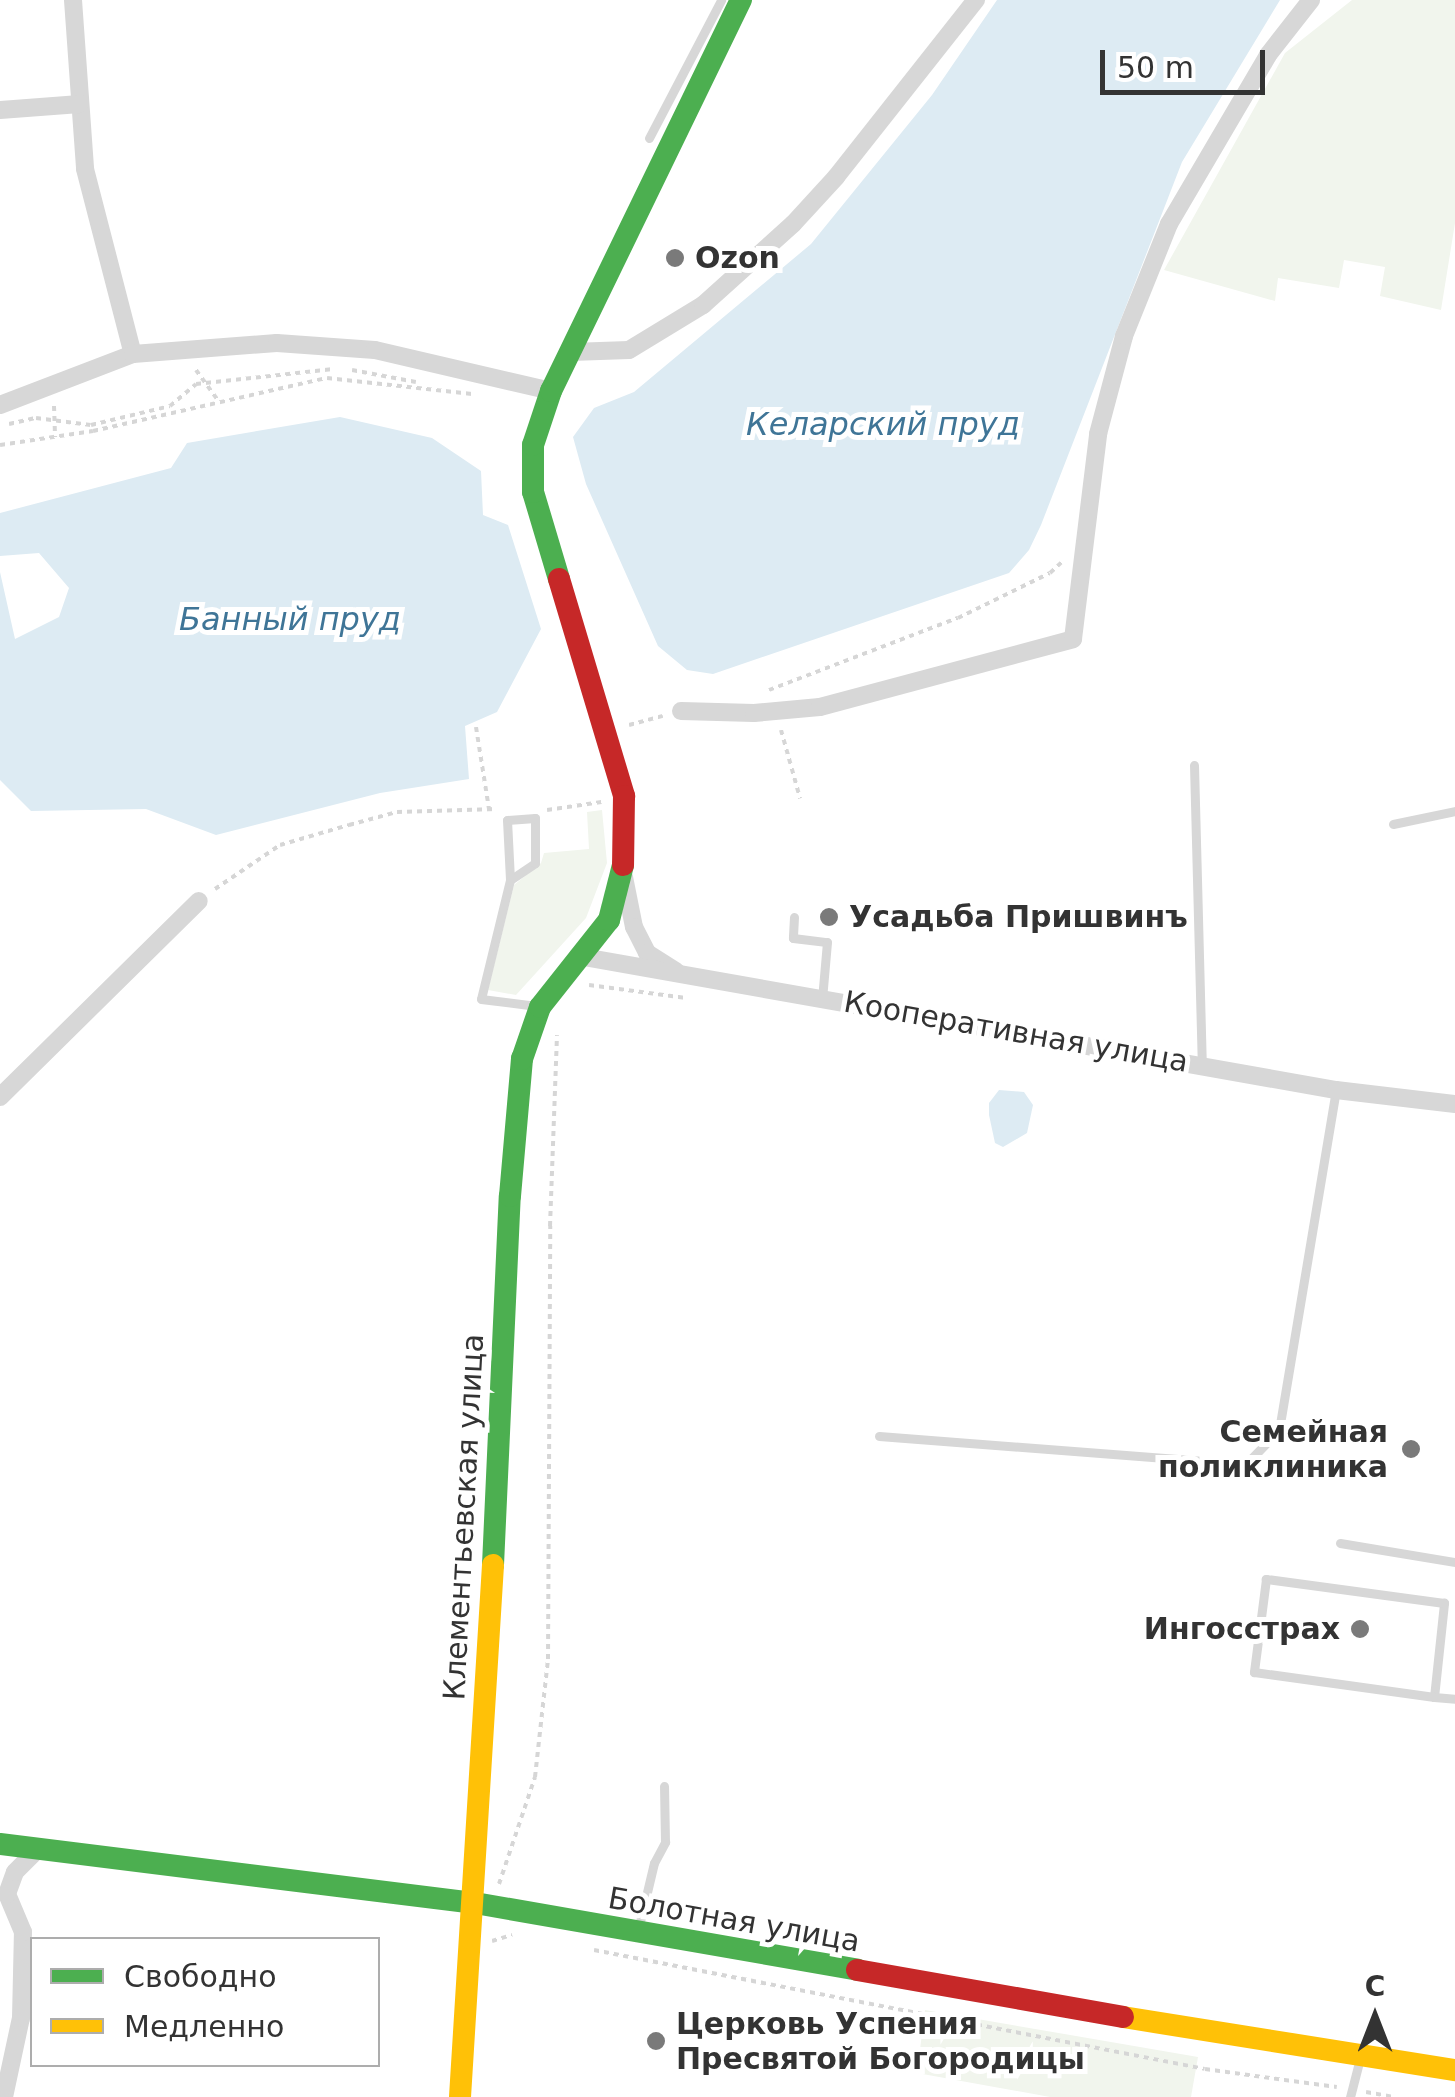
<!DOCTYPE html>
<html>
<head>
<meta charset="utf-8">
<style>
  body { margin:0 }
  #map { position:relative; width:1455px; height:2097px; overflow:hidden; background:#fff; font-family:"DejaVu Sans",sans-serif }
  div>[style] { position:absolute }
  [style*='--x'] { left:calc(var(--x)*1px); top:calc(var(--y)*1px); width:calc(var(--w)*1px); rotate:calc(var(--a)*1deg) }
  .green>* { inset:0; background:#f1f5ed }
  .water>* { inset:0; background:#ddebf3 }
  .path>* { height:4px; margin-top:-2px; transform-origin:0; background:repeating-linear-gradient(90deg,#d6d6d6 0 5px,transparent 0 10px) }
  .lane>* { height:9px; margin:-4.5px; padding:0 4.5px; transform-origin:4.5px; border-radius:4.5px; background:#d7d7d7 }
  .street>* { height:18px; margin:-9px; padding:0 9px; transform-origin:9px; border-radius:9px; background:#d7d7d7 }
  .fast>* { height:22px; margin:-11px; padding:0 11px; transform-origin:11px; border-radius:11px; background:#4caf50 }
  .slow>* { height:22px; margin:-11px; padding:0 11px; transform-origin:11px; border-radius:11px; background:#ffc107 }
  .jam>* { height:22px; margin:-11px; padding:0 11px; transform-origin:11px; border-radius:11px; background:#c62828 }
  .dots>* { width:28px; height:28px; translate:-50% -50%; box-sizing:border-box; border:5px solid #fff; border-radius:50% }
  span { translate:-50% -50%; white-space:nowrap; text-align:center; line-height:1.15; -webkit-text-stroke:10px #fff; paint-order:stroke }
  .poi-label { font-size:30px; color:#333; font-weight:700 }
  .left { translate:0 -50%; text-align:left }
  .right { translate:-100% -50%; text-align:right }
  .street-label { font-size:30px; color:#333 }
  .water-label { font-size:32px; color:#3f7597; font-style:italic }
  .legend { position:absolute; left:30px; top:1937px; width:350px; height:130px; box-sizing:border-box; background:#fff; border:2px solid #adadad; margin:0; padding:12px 18px; list-style:none; font-size:30px; color:#333 }
  .legend li { display:flex; align-items:center; gap:20px; height:50px }
  .legend b { width:50px; border:2px solid #adadad }
  .north { position:absolute; left:1325px; top:1967px; width:100px; height:100px; -webkit-text-stroke:8px #fff; paint-order:stroke; rotate:0deg; font-size:28px; font-weight:700; line-height:40px; text-align:center; color:#333 }
  .north::after { content:''; display:block; margin:auto; width:35px; height:45px; background:#333; clip-path:polygon(50% 0,100% 100%,50% 72%,0 100%) }
  .scale { position:absolute; left:1100px; top:50px; width:165px; height:45px; box-sizing:border-box; border:5px solid #333; border-top:0; padding-left:12px; font-size:30px; line-height:35px; white-space:nowrap; color:#333; -webkit-text-stroke:8px #fff; paint-order:stroke }
</style>
</head>
<body>
<div id="map">
  <div class="green">
    <div style="clip-path:polygon(1352px 0,1455px 0,1455px 223px,1441px 310px,1380px 296px,1385px 267px,1344px 260px,1339px 288px,1278px 278px,1275px 301px,1164px 270px,1285px 53px)"></div>
    <div style="clip-path:polygon(602px 810px,607px 863px,586px 918px,516px 995px,488px 990px,514px 885px,541px 863px,544px 853px,589px 849px,587px 812px)"></div>
    <div style="clip-path:polygon(925px 2010px,1198px 2057px,1191px 2097px,1050px 2097px,917px 2073px)"></div>
  </div>
  <div class="water">
    <div style="clip-path:polygon(997px 0,1280px 0,1182px 162px,1041px 525px,1029px 550px,1009px 573px,713px 674px,687px 670px,658px 646px,586px 484px,573px 437px,594px 408px,634px 392px,811px 244px,932px 95px)"></div>
    <div style="clip-path:polygon(340px 417px,432px 438px,481px 471px,483px 515px,508px 525px,541px 629px,497px 712px,465px 726px,469px 779px,380px 793px,216px 835px,146px 809px,31px 811px,0 780px,0 572px,15px 639px,59px 617px,69px 588px,39px 553px,0 556px,0 513px,171px 468px,187px 443px)"></div>
    <div style="clip-path:polygon(999px 1090px,1024px 1092px,1033px 1105px,1027px 1133px,1003px 1147px,995px 1143px,989px 1115px,989px 1103px)"></div>
  </div>
  <div class="path">
    <div style="--x:196;--y:370;--w:39;--a:54"></div>
    <div style="--x:352;--y:370;--w:65;--a:10.6"></div>
    <div style="--x:54;--y:406;--w:31;--a:88"></div>
    <div style="--x:9;--y:424;--w:28;--a:-13"></div>
    <div style="--x:36;--y:418;--w:55;--a:7.3"></div>
    <div style="--x:91;--y:425;--w:81;--a:-13.5"></div>
    <div style="--x:170;--y:406;--w:34;--a:-40"></div>
    <div style="--x:196;--y:384;--w:138;--a:-6.2"></div>
    <div style="--x:0;--y:445;--w:94;--a:-8.6"></div>
    <div style="--x:93;--y:431;--w:240;--a:-12.8"></div>
    <div style="--x:327;--y:378;--w:146;--a:6.3"></div>
    <div style="--x:769;--y:690;--w:202;--a:-20.9"></div>
    <div style="--x:958;--y:618;--w:102;--a:-26.1"></div>
    <div style="--x:1050;--y:573;--w:16;--a:-43"></div>
    <div style="--x:629;--y:725;--w:35;--a:-15"></div>
    <div style="--x:476;--y:727;--w:83;--a:81"></div>
    <div style="--x:781;--y:730;--w:71;--a:74.4"></div>
    <div style="--x:547;--y:810;--w:55;--a:-8.4"></div>
    <div style="--x:215;--y:889;--w:78;--a:-34.1"></div>
    <div style="--x:280;--y:845;--w:72;--a:-16.2"></div>
    <div style="--x:349;--y:825;--w:50;--a:-15.2"></div>
    <div style="--x:397;--y:812;--w:100;--a:-1.7"></div>
    <div style="--x:589;--y:985;--w:98;--a:7.6"></div>
    <div style="--x:499;--y:1884;--w:113;--a:-71.4"></div>
    <div style="--x:535;--y:1777;--w:119;--a:-83.7"></div>
    <div style="--x:548;--y:1659;--w:433;--a:-89.7"></div>
    <div style="--x:550;--y:1226;--w:191;--a:-87.9"></div>
    <div style="--x:492;--y:1941;--w:21;--a:-17"></div>
    <div style="--x:594;--y:1950;--w:622;--a:11.02"></div>
    <div style="--x:1205;--y:2069;--w:133;--a:7.8"></div>
    <div style="--x:1366;--y:2092;--w:28;--a:10"></div>
  </div>
  <div class="lane">
    <div style="--x:649;--y:138;--w:156;--a:-62.4"></div>
    <div style="--x:1194;--y:765;--w:300;--a:88.5"></div>
    <div style="--x:1393;--y:824;--w:63;--a:-11.8"></div>
    <div style="--x:510;--y:880;--w:30;--a:-34"></div>
    <div style="--x:535;--y:863;--w:45;--a:-90"></div>
    <div style="--x:535;--y:818;--w:28;--a:176"></div>
    <div style="--x:507;--y:820;--w:60;--a:87.1"></div>
    <div style="--x:510;--y:880;--w:122;--a:103.7"></div>
    <div style="--x:481;--y:999;--w:56;--a:7.1"></div>
    <div style="--x:794;--y:917;--w:21;--a:93"></div>
    <div style="--x:793;--y:938;--w:34;--a:7"></div>
    <div style="--x:827;--y:942;--w:57;--a:95"></div>
    <div style="--x:879;--y:1436;--w:368;--a:4.4"></div>
    <div style="--x:1246;--y:1464;--w:47;--a:-45.9"></div>
    <div style="--x:1279;--y:1430;--w:345;--a:-80.5"></div>
    <div style="--x:1340;--y:1543;--w:117;--a:9.4"></div>
    <div style="--x:1434;--y:1697;--w:95;--a:-83.9"></div>
    <div style="--x:1444;--y:1603;--w:180;--a:-172.3"></div>
    <div style="--x:1266;--y:1579;--w:94;--a:97.4"></div>
    <div style="--x:1254;--y:1672;--w:182;--a:7.9"></div>
    <div style="--x:1434;--y:1697;--w:21;--a:5"></div>
    <div style="--x:638;--y:1930;--w:69;--a:-76.6"></div>
    <div style="--x:654;--y:1863;--w:24;--a:-62"></div>
    <div style="--x:665;--y:1842;--w:56;--a:-91"></div>
    <div style="--x:1350;--y:2097;--w:40;--a:-75.6"></div>
  </div>
  <div class="street">
    <div style="--x:73;--y:0;--w:169;--a:85.9"></div>
    <div style="--x:85;--y:169;--w:191;--a:75.5"></div>
    <div style="--x:0;--y:110;--w:80;--a:-4.3"></div>
    <div style="--x:571;--y:352;--w:58;--a:-2"></div>
    <div style="--x:629;--y:350;--w:87;--a:-31.3"></div>
    <div style="--x:703;--y:305;--w:121;--a:-42"></div>
    <div style="--x:793;--y:224;--w:64;--a:-47.5"></div>
    <div style="--x:836;--y:177;--w:226;--a:-51.7"></div>
    <div style="--x:0;--y:405;--w:142;--a:-21"></div>
    <div style="--x:133;--y:354;--w:144;--a:-4.4"></div>
    <div style="--x:277;--y:343;--w:98;--a:4.1"></div>
    <div style="--x:375;--y:350;--w:181;--a:13.1"></div>
    <div style="--x:681;--y:711;--w:73;--a:1.6"></div>
    <div style="--x:754;--y:713;--w:66;--a:-5.2"></div>
    <div style="--x:820;--y:707;--w:262;--a:-15"></div>
    <div style="--x:1073;--y:639;--w:207;--a:-83"></div>
    <div style="--x:1098;--y:434;--w:101;--a:-75.1"></div>
    <div style="--x:1124;--y:336;--w:121;--a:-68.1"></div>
    <div style="--x:1169;--y:224;--w:196;--a:-59.6"></div>
    <div style="--x:1268;--y:55;--w:70;--a:-52"></div>
    <div style="--x:624;--y:877;--w:51;--a:78.7"></div>
    <div style="--x:634;--y:927;--w:29;--a:63"></div>
    <div style="--x:647;--y:953;--w:34;--a:32"></div>
    <div style="--x:578;--y:956;--w:770;--a:10.03"></div>
    <div style="--x:1336;--y:1090;--w:120;--a:6.7"></div>
    <div style="--x:0;--y:1097;--w:279;--a:-44.6"></div>
    <div style="--x:4;--y:2097;--w:81;--a:-77.9"></div>
    <div style="--x:21;--y:2018;--w:86;--a:-88.7"></div>
    <div style="--x:23;--y:1932;--w:41;--a:-112.8"></div>
    <div style="--x:7;--y:1894;--w:23;--a:-70"></div>
    <div style="--x:15;--y:1872;--w:33;--a:-45"></div>
  </div>
  <div class="fast">
    <div style="--x:559;--y:579;--w:91;--a:-106.6"></div>
    <div style="--x:533;--y:492;--w:47;--a:-90"></div>
    <div style="--x:533;--y:445;--w:57;--a:-71.6"></div>
    <div style="--x:551;--y:391;--w:435;--a:-64.1"></div>
    <div style="--x:493;--y:1565;--w:369;--a:-87.4"></div>
    <div style="--x:510;--y:1196;--w:138;--a:-85"></div>
    <div style="--x:522;--y:1059;--w:55;--a:-70.9"></div>
    <div style="--x:540;--y:1007;--w:111;--a:-51.6"></div>
    <div style="--x:609;--y:920;--w:57;--a:-75.7"></div>
    <div style="--x:0;--y:1844;--w:479;--a:7.1"></div>
    <div style="--x:475;--y:1903;--w:388;--a:9.9"></div>
  </div>
  <div class="slow">
    <div style="--x:1123;--y:2017;--w:336;--a:9.1"></div>
    <div style="--x:460;--y:2097;--w:533;--a:-86.45"></div>
  </div>
  <div class="jam">
    <div style="--x:559;--y:579;--w:227;--a:73.3"></div>
    <div style="--x:624;--y:796;--w:69;--a:90.8"></div>
    <div style="--x:857;--y:1970;--w:270;--a:10"></div>
  </div>
  <div class="dots">
    <div style="left:675px;top:258px;background:#7a7a7a"></div>
    <div style="left:829px;top:917px;background:#7a7a7a"></div>
    <div style="left:1411px;top:1449px;background:#7a7a7a"></div>
    <div style="left:1360px;top:1629px;background:#7a7a7a"></div>
    <div style="left:656px;top:2041px;background:#7a7a7a"></div>
  </div>
  <div class="poi-label">
    <span class="left" style="left:695px;top:258px">Ozon</span>
    <span class="left" style="left:849px;top:917px">Усадьба Пришвинъ</span>
    <span class="right" style="left:1388px;top:1449px">Семейная<br>поликлиника</span>
    <span class="right" style="left:1340px;top:1629px">Ингосстрах</span>
    <span class="left" style="left:676px;top:2041px">Церковь Успения<br>Пресвятой Богородицы</span>
  </div>
  <div class="street-label">
    <span style="left:1016px;top:1032px;rotate:10deg">Кооперативная улица</span>
    <span style="left:464px;top:1517px;rotate:-87deg">Клементьевская улица</span>
    <span style="left:734px;top:1920px;rotate:10deg">Болотная улица</span>
  </div>
  <div class="water-label">
    <span style="left:883px;top:424px">Келарский пруд</span>
    <span style="left:290px;top:619px">Банный пруд</span>
  </div>
  <ul class="legend">
  <li><b style="height:12px;background:#4caf50"></b>Свободно</li>
  <li><b style="height:12px;background:#ffc107"></b>Медленно</li>
  </ul>
  <div class="north">С</div>
  <div class="scale">50 m</div>
</div>
</body>
</html>
